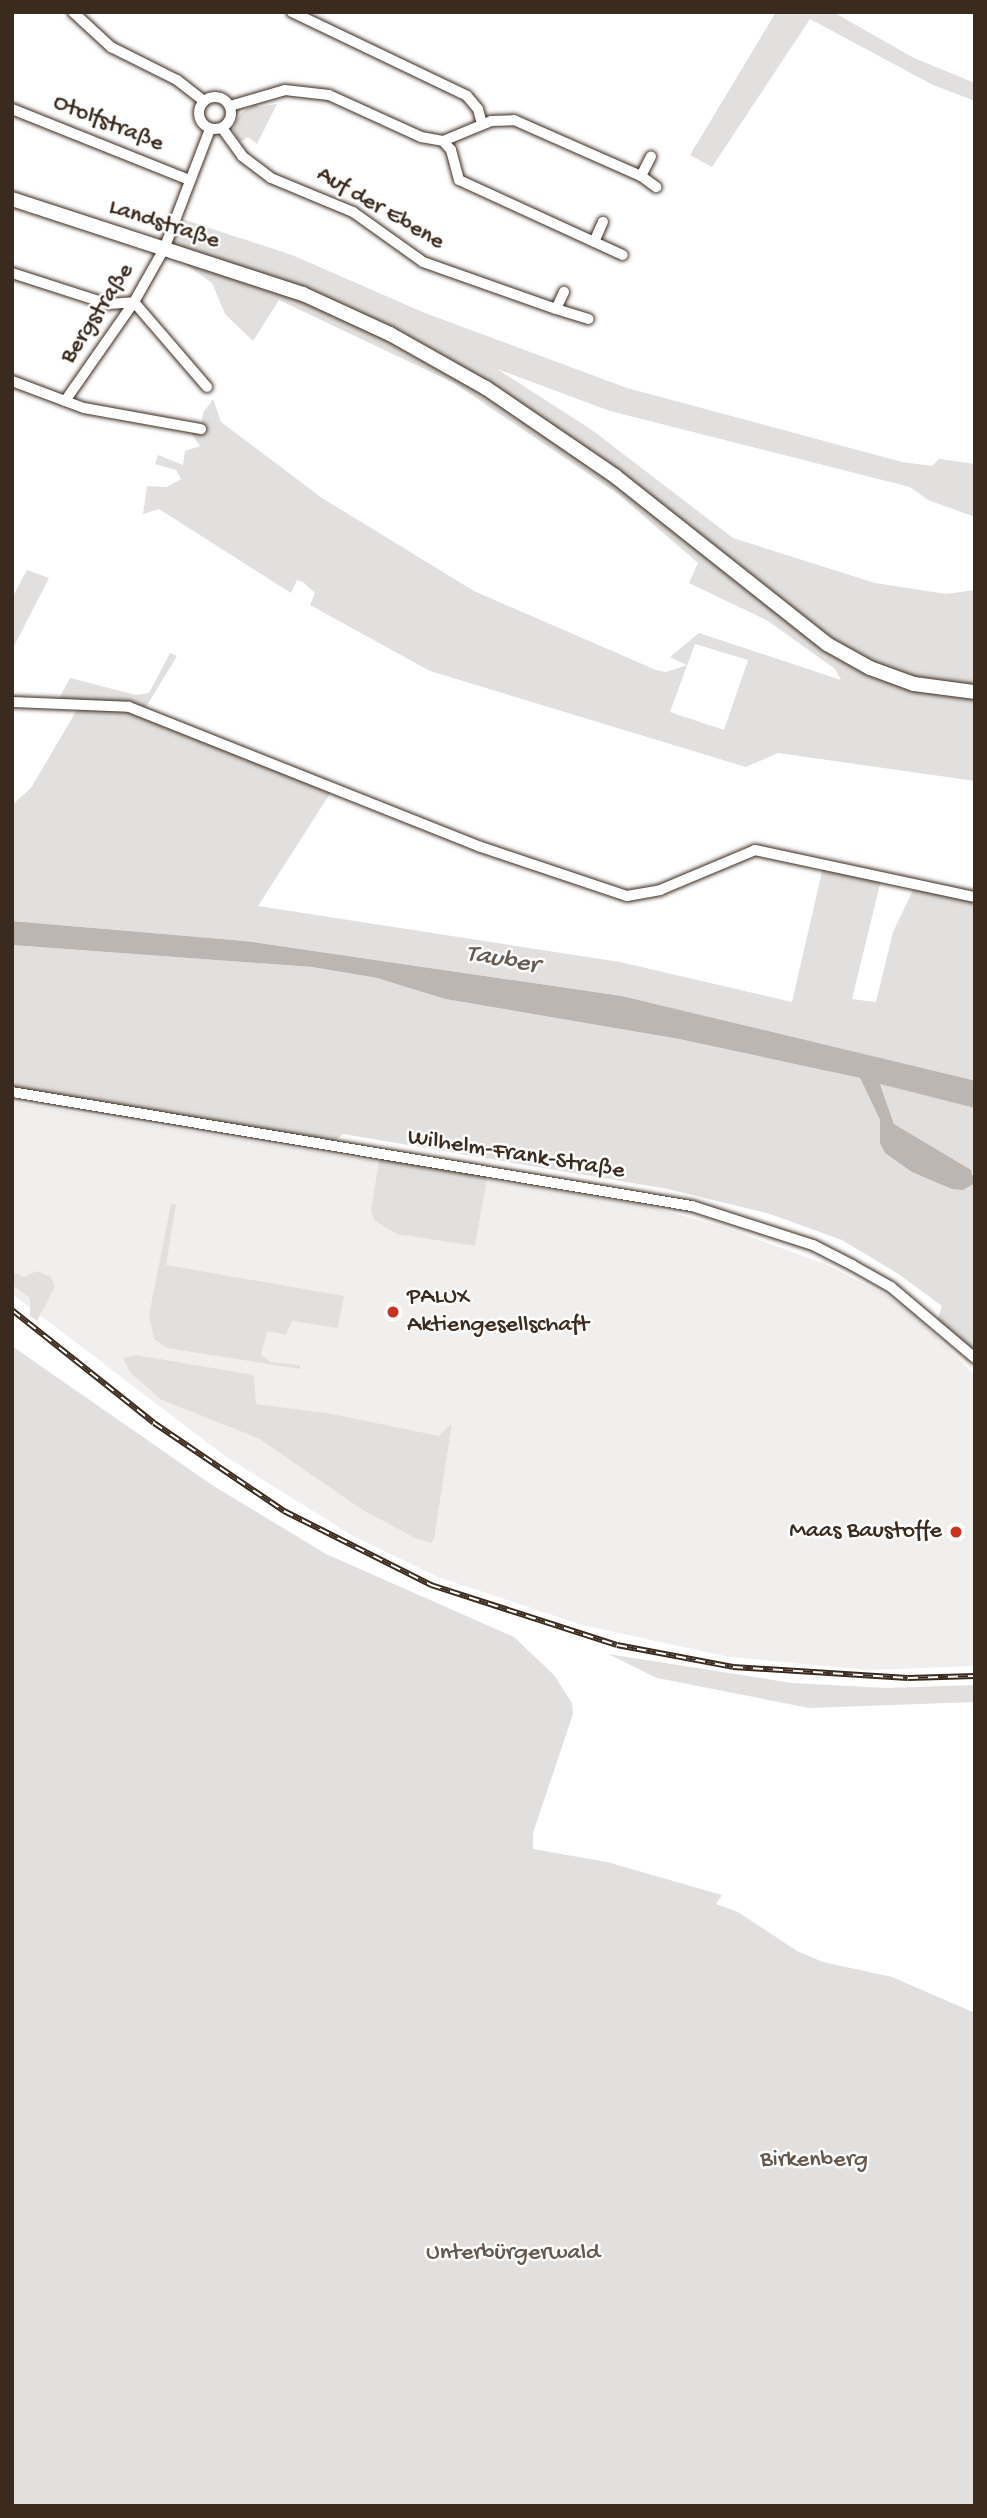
<!DOCTYPE html>
<html>
<head>
<meta charset="utf-8">
<style>
  body { margin:0 }
  #map { position:relative; width:987px; height:2518px; overflow:hidden; background:#fff; font-family:"Gochi Hand",sans-serif }
  div>[style] { position:absolute }
  [style*='--x'] { left:calc(var(--x)*1px); top:calc(var(--y)*1px); width:calc(var(--w)*1px); rotate:calc(var(--a)*1deg) }
  .built>* { inset:0; background:#f1efee }
  .green>* { inset:0; background:#e2e0de }
  .water>* { inset:0; background:#bcb6b3 }
  .roads { filter:drop-shadow(0 0 2px #3b2a1e) drop-shadow(0 0 2px #3b2a1e) }
  .minor>* { height:10px; margin:-5px; padding:0 5px; transform-origin:5px; border-radius:5px; background:#fff }
  .minor>.ring { margin:-5px; padding:0; box-sizing:content-box; background:none; border:10px solid #fff; border-radius:50% }
  .primary>* { height:14px; margin:-7px; padding:0 7px; transform-origin:7px; border-radius:7px; background:#fff }
  .rail>* { height:6px; margin-top:-3px; transform-origin:0; background:repeating-linear-gradient(90deg,#fff 0 10px,#3b2a1e 0 20px); box-sizing:border-box; border-block:2px solid #3b2a1e }
  .dots>* { width:19px; height:19px; translate:-50% -50%; box-sizing:border-box; border:4px solid #fff; border-radius:50% }
  span { translate:-50% -50%; white-space:nowrap; text-align:center; line-height:1.15; -webkit-text-stroke:5px #fff; paint-order:stroke }
  .street-label { font-size:24px; color:#3b2a1e }
  .poi-label { font-size:24px; color:#3b2a1e }
  .left { translate:0 -50%; text-align:left }
  .right { translate:-100% -50%; text-align:right }
  .park-label { font-size:24px; color:#65584e }
  .water-label { font-size:26px; color:#685b52; font-style:italic }
  .frame { position:absolute; inset:0; border:14px solid #3b2a1e; pointer-events:none }
</style>
</head>
<body>
<div id="map">
  <div class="built">
    <div style="clip-path:polygon(12px 1102px,643px 1205px,724px 1227px,825px 1264px,888px 1296px,912px 1313px,975px 1375px,975px 1666px,870px 1670px,729px 1657px,582px 1625px,438px 1577px,353px 1536px,225px 1456px,12px 1294px)"></div>
  </div>
  <div class="green">
    <div style="clip-path:polygon(776px 12px,833px 12px,914px 58px,975px 83px,975px 101px,933px 85px,810px 19px,712px 167px,690px 155px)"></div>
    <div style="clip-path:polygon(256px 103px,259px 107px,277px 104px,257px 144px,248px 137px,240px 142px,233px 130px,240px 114px)"></div>
    <div style="clip-path:polygon(evenodd,182px 219px,292px 255px,425px 313px,627px 388px,902px 462px,932px 466px,939px 459px,975px 464px,975px 517px,928px 500px,910px 487px,610px 411px,497px 369px,592px 430px,733px 538px,875px 583px,946px 594px,975px 590px,975px 781px,778px 753px,746px 767px,430px 671px,310px 605px,315px 593px,303px 582px,297px 580px,291px 593px,159px 509px,143px 514px,147px 486px,167px 487px,181px 479px,176px 470px,155px 464px,158px 455px,183px 465px,185px 451px,200px 446px,191px 433px,201px 429px,203px 413px,213px 399px,221px 422px,322px 498px,474px 591px,656px 670px,666px 672px,687px 665px,670px 657px,699px 633px,841px 680px,835px 669px,768px 621px,689px 583px,698px 563px,618px 494px,454px 383px,279px 300px,253px 341px,225px 314px,212px 283px,164px 249px,169px 230px,176px 232px,182px 219px,695px 644px,748px 660px,724px 730px,670px 712px,695px 644px)"></div>
    <div style="clip-path:polygon(27px 570px,49px 578px,12px 650px,12px 598px)"></div>
    <div style="clip-path:polygon(170px 653px,177px 656px,143px 712px,333px 789px,258px 906px,620px 962px,792px 1002px,824px 863px,882px 876px,852px 999px,876px 1002px,893px 932px,916px 884px,975px 897px,975px 1081px,622px 996px,245px 941px,12px 921px,12px 805px,31px 788px,78px 708px,55px 706px,70px 678px,136px 695px,149px 693px)"></div>
    <div style="clip-path:polygon(12px 945px,312px 967px,377px 978px,445px 999px,679px 1039px,860px 1078px,880px 1120px,880px 1143px,975px 1183px,975px 1358px,936px 1324px,942px 1306px,897px 1273px,842px 1240px,770px 1214px,668px 1189px,343px 1134px,330px 1146px,12px 1092px)"></div>
    <div style="clip-path:polygon(880px 1083px,975px 1108px,975px 1174px,894px 1124px)"></div>
    <div style="clip-path:polygon(380px 1154px,488px 1172px,475px 1246px,397px 1234px,375px 1221px,371px 1211px)"></div>
    <div style="clip-path:polygon(171px 1204px,176px 1204px,166px 1265px,344px 1296px,338px 1328px,292px 1321px,286px 1335px,267px 1331px,261px 1355px,271px 1362px,300px 1365px,300px 1369px,167px 1348px,154px 1339px,149px 1315px)"></div>
    <div style="clip-path:polygon(37px 1271px,51px 1277px,55px 1287px,37px 1321px,30px 1316px,30px 1298px,12px 1285px,12px 1272px,24px 1277px)"></div>
    <div style="clip-path:polygon(12px 1346px,212px 1485px,326px 1554px,514px 1637px,554px 1675px,572px 1703px,573px 1714px,533px 1833px,533px 1849px,607px 1862px,722px 1895px,716px 1904px,738px 1912px,797px 1951px,823px 1962px,892px 1977px,975px 2013px,975px 2506px,12px 2506px)"></div>
    <div style="clip-path:polygon(136px 1355px,254px 1375px,256px 1404px,332px 1414px,439px 1436px,452px 1423px,434px 1539px,431px 1543px,415px 1538px,363px 1510px,258px 1438px,160px 1399px,130px 1372px,123px 1358px)"></div>
    <div style="clip-path:polygon(608px 1654px,792px 1683px,886px 1688px,975px 1685px,975px 1702px,809px 1708px,657px 1678px)"></div>
  </div>
  <div class="water">
    <div style="clip-path:polygon(12px 921px,245px 941px,622px 996px,968px 1079px,975px 1081px,975px 1108px,880px 1084px,894px 1124px,971px 1170px,975px 1183px,963px 1190px,952px 1189px,912px 1172px,885px 1153px,880px 1143px,880px 1120px,860px 1078px,679px 1039px,445px 999px,377px 978px,312px 967px,12px 945px)"></div>
  </div>
  <div class="roads">
    <div class="minor">
      <div style="--x:73;--y:12;--w:52;--a:42.6"></div>
      <div style="--x:111;--y:47;--w:74;--a:26.6"></div>
      <div style="--x:177;--y:80;--w:34;--a:38"></div>
      <div style="--x:292;--y:12;--w:194;--a:25.6"></div>
      <div style="--x:467;--y:96;--w:17;--a:50"></div>
      <div style="--x:478;--y:109;--w:16;--a:75"></div>
      <div class="ring" style="left:199px;top:97px;width:22px;height:22px"></div>
      <div style="--x:230;--y:106;--w:57;--a:-16.2"></div>
      <div style="--x:285;--y:90;--w:44;--a:6.5"></div>
      <div style="--x:329;--y:95;--w:101;--a:24.5"></div>
      <div style="--x:421;--y:137;--w:22;--a:10"></div>
      <div style="--x:443;--y:141;--w:12;--a:48"></div>
      <div style="--x:451;--y:150;--w:31;--a:75"></div>
      <div style="--x:459;--y:180;--w:180;--a:24.6"></div>
      <div style="--x:12;--y:109;--w:188;--a:21.8"></div>
      <div style="--x:222;--y:128;--w:34;--a:54"></div>
      <div style="--x:242;--y:156;--w:36;--a:37"></div>
      <div style="--x:271;--y:178;--w:89;--a:22.5"></div>
      <div style="--x:353;--y:212;--w:86;--a:35.5"></div>
      <div style="--x:423;--y:262;--w:141;--a:19.5"></div>
      <div style="--x:556;--y:309;--w:19;--a:-65"></div>
      <div style="--x:443;--y:141;--w:52;--a:-22.6"></div>
      <div style="--x:491;--y:121;--w:23;--a:-2"></div>
      <div style="--x:514;--y:120;--w:139;--a:23.8"></div>
      <div style="--x:641;--y:176;--w:19;--a:36"></div>
      <div style="--x:641;--y:176;--w:22;--a:-63"></div>
      <div style="--x:594;--y:242;--w:22;--a:-66"></div>
      <div style="--x:12;--y:273;--w:101;--a:17.9"></div>
      <div style="--x:108;--y:304;--w:26;--a:-4"></div>
      <div style="--x:134;--y:302;--w:112;--a:49.3"></div>
      <div style="--x:556;--y:309;--w:34;--a:17"></div>
      <div style="--x:12;--y:381;--w:77;--a:20.6"></div>
      <div style="--x:84;--y:408;--w:119;--a:10.2"></div>
      <div style="--x:65;--y:401;--w:121;--a:-55.1"></div>
      <div style="--x:134;--y:302;--w:61;--a:-60.5"></div>
      <div style="--x:164;--y:249;--w:129;--a:-69"></div>
      <div style="--x:12;--y:702;--w:117;--a:2.4"></div>
      <div style="--x:129;--y:707;--w:376;--a:21.7"></div>
      <div style="--x:478;--y:846;--w:157;--a:18.6"></div>
      <div style="--x:627;--y:896;--w:34;--a:-10"></div>
      <div style="--x:660;--y:890;--w:103;--a:-22.8"></div>
      <div style="--x:755;--y:850;--w:225;--a:12.1"></div>
      <div style="--x:12;--y:1092;--w:689;--a:9.52"></div>
      <div style="--x:692;--y:1206;--w:127;--a:17.9"></div>
      <div style="--x:813;--y:1245;--w:44;--a:27.1"></div>
      <div style="--x:852;--y:1265;--w:45;--a:29.4"></div>
      <div style="--x:891;--y:1287;--w:110;--a:40.2"></div>
    </div>
    <div class="primary">
      <div style="--x:12;--y:199;--w:306;--a:18.1"></div>
      <div style="--x:303;--y:294;--w:96;--a:24.7"></div>
      <div style="--x:390;--y:334;--w:110;--a:29.4"></div>
      <div style="--x:486;--y:388;--w:156;--a:34.3"></div>
      <div style="--x:615;--y:476;--w:270;--a:38.4"></div>
      <div style="--x:827;--y:644;--w:49;--a:29.2"></div>
      <div style="--x:870;--y:668;--w:47;--a:20"></div>
      <div style="--x:914;--y:684;--w:62;--a:7.5"></div>
    </div>
  </div>
  <div class="rail">
    <div style="--x:12;--y:1310;--w:181;--a:38.5"></div>
    <div style="--x:154;--y:1423;--w:157;--a:34.1"></div>
    <div style="--x:284;--y:1511;--w:165;--a:26.7"></div>
    <div style="--x:431;--y:1585;--w:195;--a:17.9"></div>
    <div style="--x:617;--y:1645;--w:118;--a:10.7"></div>
    <div style="--x:733;--y:1667;--w:175;--a:3.6"></div>
    <div style="--x:908;--y:1678;--w:67;--a:-1.7"></div>
  </div>
  <div class="dots">
    <div style="left:393px;top:1312px;background:#c8321e"></div>
    <div style="left:956px;top:1532px;background:#c8321e"></div>
  </div>
  <div class="street-label">
    <span style="left:108px;top:124px;rotate:22deg">Otolfstraße</span>
    <span style="left:380px;top:209px;rotate:30deg">Auf der Ebene</span>
    <span style="left:164px;top:225px;rotate:18deg">Landstraße</span>
    <span style="left:98px;top:314px;rotate:-57deg">Bergstraße</span>
    <span style="left:516px;top:1155px;rotate:9deg">Wilhelm-Frank-Straße</span>
  </div>
  <div class="poi-label">
    <span class="left" style="left:407px;top:1312px">PALUX<br>Aktiengesellschaft</span>
    <span class="right" style="left:942px;top:1532px">Maas Baustoffe</span>
  </div>
  <div class="park-label">
    <span style="left:814px;top:2161px">Birkenberg</span>
    <span style="left:513px;top:2254px">Unterbürgerwald</span>
  </div>
  <div class="water-label">
    <span style="left:502px;top:961px;rotate:10deg">Tauber</span>
  </div>
  <div class="frame"></div>
</div>
</body>
</html>
